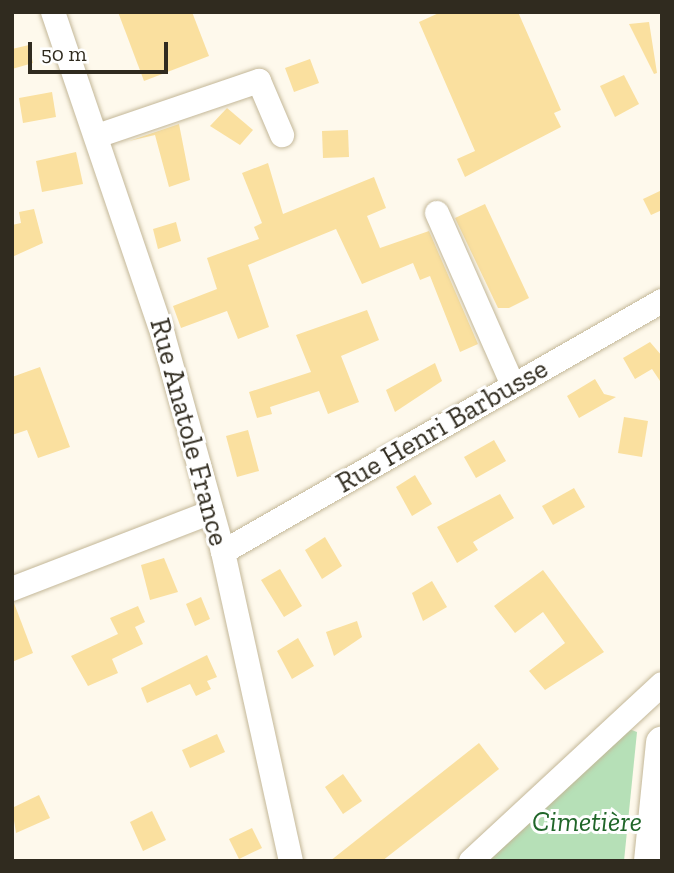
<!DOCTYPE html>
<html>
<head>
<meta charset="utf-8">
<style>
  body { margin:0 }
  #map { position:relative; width:674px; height:873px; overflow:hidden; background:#fef9ec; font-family:"Zilla Slab",serif }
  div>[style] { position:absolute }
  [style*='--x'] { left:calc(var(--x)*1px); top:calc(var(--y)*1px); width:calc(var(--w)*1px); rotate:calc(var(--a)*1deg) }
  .green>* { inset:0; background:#b6e0b7 }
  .building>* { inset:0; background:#fae09f }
  .roads { filter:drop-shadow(0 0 2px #c3b798) drop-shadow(0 0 2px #c3b798) }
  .minor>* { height:24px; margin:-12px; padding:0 12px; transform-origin:12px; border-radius:12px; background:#fff }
  .major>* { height:32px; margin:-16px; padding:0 16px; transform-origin:16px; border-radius:16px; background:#fff }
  span { translate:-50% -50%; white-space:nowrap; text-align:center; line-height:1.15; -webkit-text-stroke:6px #fff; paint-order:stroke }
  .street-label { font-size:28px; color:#302b1f }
  .park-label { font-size:28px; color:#206629; font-style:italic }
  .frame { position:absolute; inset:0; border:14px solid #302b1f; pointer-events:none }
  .scale { position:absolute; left:28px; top:42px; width:140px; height:32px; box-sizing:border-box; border:4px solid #302b1f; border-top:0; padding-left:9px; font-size:21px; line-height:24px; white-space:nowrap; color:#302b1f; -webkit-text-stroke:5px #fff; paint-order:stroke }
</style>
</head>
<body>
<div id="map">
  <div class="green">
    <div style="clip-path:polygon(629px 729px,637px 732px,624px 861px,488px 861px)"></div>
  </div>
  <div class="building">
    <div style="clip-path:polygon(118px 12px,192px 12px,209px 56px,144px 81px)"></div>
    <div style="clip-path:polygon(441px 12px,518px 12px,561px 110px,554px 113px,561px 127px,465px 177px,457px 159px,475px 151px,419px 22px)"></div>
    <div style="clip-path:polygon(649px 22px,657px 73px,654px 74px,629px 24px)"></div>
    <div style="clip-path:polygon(29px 45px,33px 63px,12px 69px,12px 49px)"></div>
    <div style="clip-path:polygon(310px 59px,319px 83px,294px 92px,285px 68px)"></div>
    <div style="clip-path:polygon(624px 75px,639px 104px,615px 117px,600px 86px)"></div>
    <div style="clip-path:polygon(52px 92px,56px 117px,23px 123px,19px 98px)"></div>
    <div style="clip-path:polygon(227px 108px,253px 130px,240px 145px,210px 126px)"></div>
    <div style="clip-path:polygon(179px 124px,190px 180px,169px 187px,155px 135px,129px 141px)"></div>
    <div style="clip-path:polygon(348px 130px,349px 157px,323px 158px,322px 131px)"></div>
    <div style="clip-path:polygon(76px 152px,83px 184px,42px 192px,36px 161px)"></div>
    <div style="clip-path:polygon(268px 163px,283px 214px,374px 177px,386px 208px,367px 216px,380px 248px,429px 231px,478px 344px,460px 352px,430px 276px,420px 280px,413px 263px,362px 284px,336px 229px,248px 265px,269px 327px,238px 339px,227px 311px,181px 328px,173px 306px,217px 289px,207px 258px,259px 239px,254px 227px,262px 223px,242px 173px)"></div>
    <div style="clip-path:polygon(662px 190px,662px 210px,651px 215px,643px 199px)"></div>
    <div style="clip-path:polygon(485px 204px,529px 298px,509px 308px,498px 308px,455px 218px)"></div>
    <div style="clip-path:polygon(34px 209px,43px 243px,12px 257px,12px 225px,21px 223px,19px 212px)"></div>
    <div style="clip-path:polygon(176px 222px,181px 241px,158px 249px,153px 229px)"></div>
    <div style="clip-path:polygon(367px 310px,379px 340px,341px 356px,359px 402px,328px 414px,319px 391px,270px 407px,272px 414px,257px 418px,249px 392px,311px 372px,296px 335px)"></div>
    <div style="clip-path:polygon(650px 342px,662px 356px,662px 384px,652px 369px,635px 379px,623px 358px)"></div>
    <div style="clip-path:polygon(435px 363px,442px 381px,395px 412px,386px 390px)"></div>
    <div style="clip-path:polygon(40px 367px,70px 447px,38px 458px,27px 430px,12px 435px,12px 377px)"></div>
    <div style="clip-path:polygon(595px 379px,604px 394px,616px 397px,579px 418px,567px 396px)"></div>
    <div style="clip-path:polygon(624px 417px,648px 421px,642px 457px,618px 453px)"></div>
    <div style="clip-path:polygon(248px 430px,259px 471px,237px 477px,226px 436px)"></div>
    <div style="clip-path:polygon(494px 440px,506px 461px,476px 478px,464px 457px)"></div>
    <div style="clip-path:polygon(415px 475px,432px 504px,412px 516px,396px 487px)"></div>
    <div style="clip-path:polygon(574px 488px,585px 507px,553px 525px,542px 506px)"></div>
    <div style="clip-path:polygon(500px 494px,514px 518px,473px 542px,478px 550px,457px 563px,437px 527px)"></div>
    <div style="clip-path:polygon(325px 537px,342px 566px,322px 579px,305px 550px)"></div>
    <div style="clip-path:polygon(164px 558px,178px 592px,150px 600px,141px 565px)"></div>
    <div style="clip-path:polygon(280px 569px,302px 606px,284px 617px,261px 580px)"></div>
    <div style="clip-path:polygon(543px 570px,604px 652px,545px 690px,529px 671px,565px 643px,543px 612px,515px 633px,494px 606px)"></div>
    <div style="clip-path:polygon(432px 581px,447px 607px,423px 621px,412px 593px)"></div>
    <div style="clip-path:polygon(201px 597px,210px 619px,195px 626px,186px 604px)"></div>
    <div style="clip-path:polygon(14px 603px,33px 653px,12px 662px,12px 604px)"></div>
    <div style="clip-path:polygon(138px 606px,145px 622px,135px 627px,143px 644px,112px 659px,118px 673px,88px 686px,71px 656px,118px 634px,110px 618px)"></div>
    <div style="clip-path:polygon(357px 621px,362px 637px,334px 656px,326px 632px)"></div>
    <div style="clip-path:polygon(298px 638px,314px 666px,292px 679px,277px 651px)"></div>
    <div style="clip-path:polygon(207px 655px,217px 677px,207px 681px,211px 689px,196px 696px,190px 684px,147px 703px,141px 688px)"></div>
    <div style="clip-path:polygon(217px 734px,225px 752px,190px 768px,182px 750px)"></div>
    <div style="clip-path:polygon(479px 743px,499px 769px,441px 815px,382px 861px,330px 861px)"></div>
    <div style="clip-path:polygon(343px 774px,362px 801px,343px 814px,325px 787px)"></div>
    <div style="clip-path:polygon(39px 795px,50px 818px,16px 833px,12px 808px)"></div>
    <div style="clip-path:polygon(152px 811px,166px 840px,143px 851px,130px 822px)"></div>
    <div style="clip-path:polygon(252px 828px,262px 848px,239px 859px,229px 839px)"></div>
  </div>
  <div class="roads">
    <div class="minor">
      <div style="--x:53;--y:12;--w:341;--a:71.2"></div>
      <div style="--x:163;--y:335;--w:225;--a:74.5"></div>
      <div style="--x:223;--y:552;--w:316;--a:77.6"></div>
      <div style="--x:100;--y:135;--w:168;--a:-18.8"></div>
      <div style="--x:259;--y:81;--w:59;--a:66.9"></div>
      <div style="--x:437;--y:213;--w:188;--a:66.2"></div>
      <div style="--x:223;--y:552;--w:506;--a:-29.76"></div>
      <div style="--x:12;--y:589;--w:214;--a:-21.1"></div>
      <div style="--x:471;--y:861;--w:260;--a:-42.8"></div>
    </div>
    <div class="major">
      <div style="--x:650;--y:861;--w:119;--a:-84.2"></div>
    </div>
  </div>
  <div class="street-label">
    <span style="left:442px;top:426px;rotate:-30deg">Rue Henri Barbusse</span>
    <span style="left:189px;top:432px;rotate:75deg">Rue Anatole France</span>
  </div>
  <div class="park-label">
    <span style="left:587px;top:822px">Cimetière</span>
  </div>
  <div class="frame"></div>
  <div class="scale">50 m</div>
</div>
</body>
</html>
